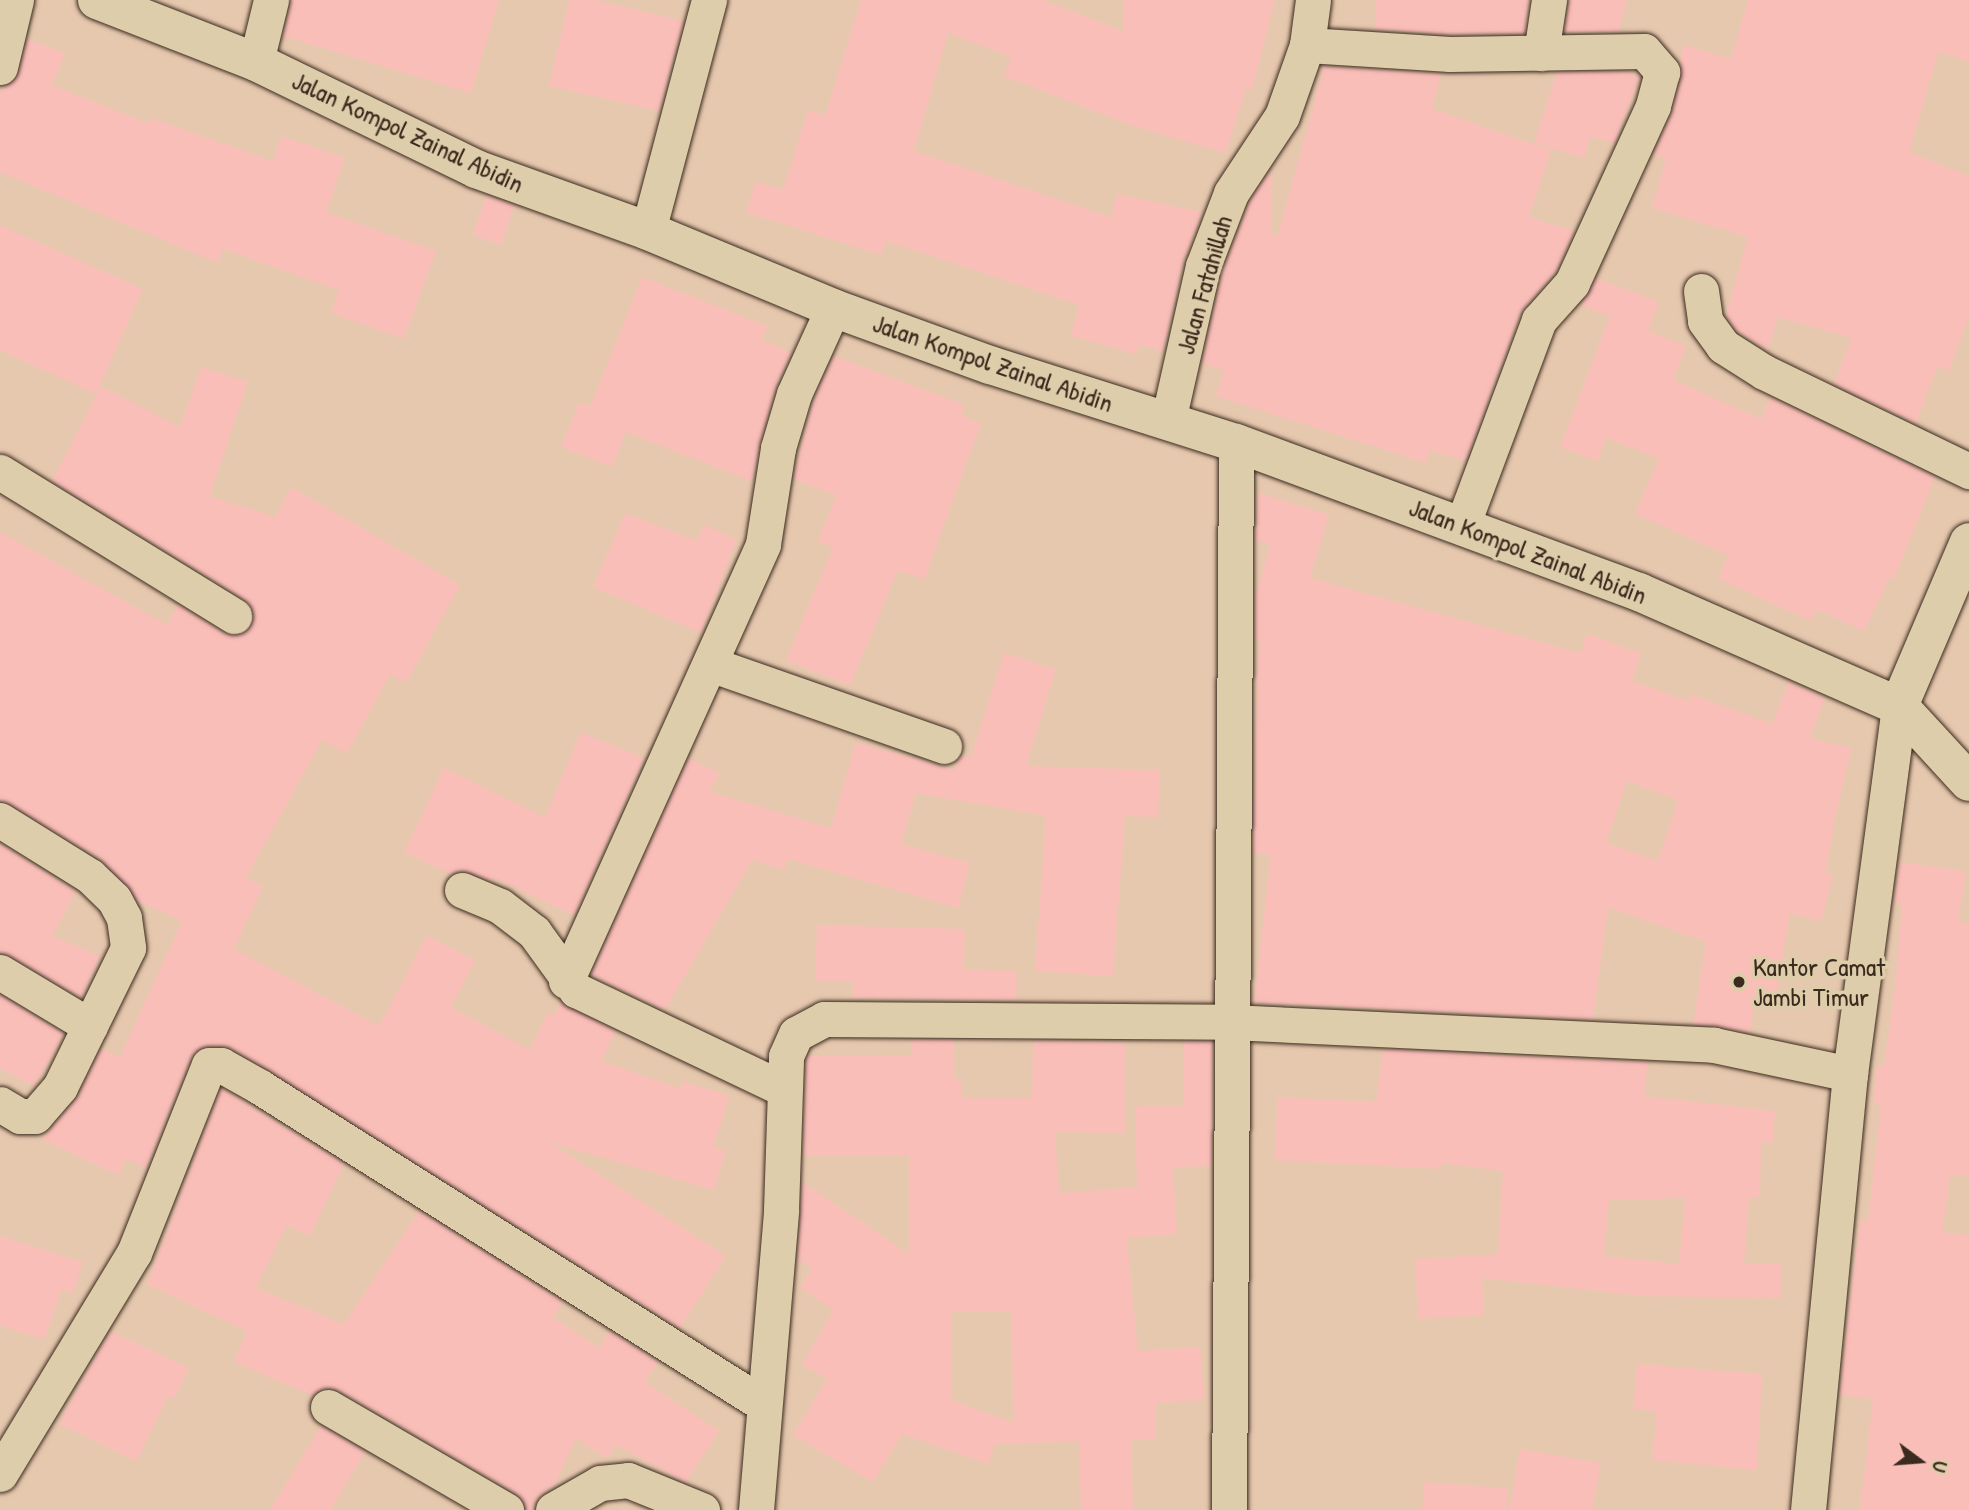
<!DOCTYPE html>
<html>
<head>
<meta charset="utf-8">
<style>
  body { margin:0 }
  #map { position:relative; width:1969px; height:1510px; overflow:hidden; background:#e6c8ae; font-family:"Patrick Hand",sans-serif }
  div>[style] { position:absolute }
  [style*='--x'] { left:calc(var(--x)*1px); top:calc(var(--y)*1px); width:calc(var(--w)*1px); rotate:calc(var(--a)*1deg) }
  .building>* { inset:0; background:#fabeb9 }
  .roads { filter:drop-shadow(0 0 2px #3b2a1e) drop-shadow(0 0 2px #3b2a1e) }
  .minor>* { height:35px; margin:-17.5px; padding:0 17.5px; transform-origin:17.5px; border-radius:17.5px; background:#decdaa }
  .tertiary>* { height:38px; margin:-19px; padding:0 19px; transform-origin:19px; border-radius:19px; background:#decdaa }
  .dots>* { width:19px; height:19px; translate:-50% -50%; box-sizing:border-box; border:4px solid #decdaa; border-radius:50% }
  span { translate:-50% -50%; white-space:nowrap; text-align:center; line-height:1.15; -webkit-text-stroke:7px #decdaa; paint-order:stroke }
  .street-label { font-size:26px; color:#3b2a1e }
  .poi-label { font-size:26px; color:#3b2a1e }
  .left { translate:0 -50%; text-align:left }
  .north { position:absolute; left:1885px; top:1426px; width:70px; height:70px; -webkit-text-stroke:5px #decdaa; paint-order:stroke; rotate:106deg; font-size:19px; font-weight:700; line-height:28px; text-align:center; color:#3b2a1e }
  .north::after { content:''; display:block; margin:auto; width:24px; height:32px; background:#3b2a1e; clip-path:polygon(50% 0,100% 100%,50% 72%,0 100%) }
</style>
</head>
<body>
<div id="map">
  <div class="building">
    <div style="clip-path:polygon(291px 0,499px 0,471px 93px,283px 36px)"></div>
    <div style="clip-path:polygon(569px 0,595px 0,683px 21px,659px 111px,549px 86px)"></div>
    <div style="clip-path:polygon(861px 0,1043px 0,1123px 31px,1123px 0,1275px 0,1252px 90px,1246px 88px,1226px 153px,1136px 127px,1004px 76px,1011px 57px,948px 33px,914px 151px,1111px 217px,1117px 194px,1202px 212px,1183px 261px,1163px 351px,1139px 345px,1136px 354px,1071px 336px,1079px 305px,886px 241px,881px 255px,746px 212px,756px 181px,783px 190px,808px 110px,825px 115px)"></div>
    <div style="clip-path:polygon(1375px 0,1529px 0,1524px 33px,1450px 34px,1375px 29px)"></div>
    <div style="clip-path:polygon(1569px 0,1627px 0,1619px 31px,1564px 32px)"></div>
    <div style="clip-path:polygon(1748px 0,1969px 0,1969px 62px,1939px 51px,1909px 152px,1969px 176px,1969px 315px,1949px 371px,1937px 367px,1916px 423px,1834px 384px,1851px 338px,1778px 317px,1768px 350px,1737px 331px,1726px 315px,1748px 237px,1652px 208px,1666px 158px,1653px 155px,1672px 111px,1683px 45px,1731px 59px)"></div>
    <div style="clip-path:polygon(27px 39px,65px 53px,52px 85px,149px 124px,151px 118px,273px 161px,281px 136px,345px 158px,326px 212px,436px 251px,404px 339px,331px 313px,339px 290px,223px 249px,218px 263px,0 172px,0 92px,19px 72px)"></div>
    <div style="clip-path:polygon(1324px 66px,1441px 74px,1432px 109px,1551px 150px,1529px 217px,1574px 231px,1555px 272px,1520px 313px,1465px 461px,1429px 450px,1426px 463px,1216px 396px,1224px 370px,1202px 363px,1222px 272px,1249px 202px,1272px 168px,1271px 234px,1278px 235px)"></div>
    <div style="clip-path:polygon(1623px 71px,1640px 77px,1614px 143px,1590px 137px,1584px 158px,1534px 143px,1557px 72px)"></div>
    <div style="clip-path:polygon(486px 196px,514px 206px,501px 245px,473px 235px)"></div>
    <div style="clip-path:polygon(0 225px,143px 289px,96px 394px,0 350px)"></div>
    <div style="clip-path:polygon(642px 277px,767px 326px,761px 340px,791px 352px,775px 388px,751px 481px,626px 432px,612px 467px,561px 447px,579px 402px,590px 407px)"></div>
    <div style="clip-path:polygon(1596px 278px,1659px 302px,1648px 331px,1686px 346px,1673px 380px,1761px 419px,1770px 397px,1935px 477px,1894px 579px,1890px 577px,1864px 631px,1816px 609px,1811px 621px,1718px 579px,1728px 555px,1635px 514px,1659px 458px,1606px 438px,1597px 461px,1560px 447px,1610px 316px,1580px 305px)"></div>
    <div style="clip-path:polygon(833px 356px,965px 405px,961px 415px,981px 423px,924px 580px,898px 570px,850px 686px,786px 660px,833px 547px,818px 541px,836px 495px,793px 479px,813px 401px)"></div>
    <div style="clip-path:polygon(201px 367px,248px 382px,210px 496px,275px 517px,291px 487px,460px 585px,406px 683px,390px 674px,347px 753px,322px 740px,246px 878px,263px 886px,234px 949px,379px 1026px,427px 935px,475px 961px,451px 1007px,530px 1050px,548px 1012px,554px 1015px,560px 1003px,616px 1031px,601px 1061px,680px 1088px,682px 1081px,730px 1096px,713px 1147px,726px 1151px,714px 1190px,549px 1142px,726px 1256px,680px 1328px,230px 1047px,208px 1045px,191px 1057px,146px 1168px,126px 1159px,118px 1175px,42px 1139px,78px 1096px,101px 1048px,120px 1057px,182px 921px,138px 901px,101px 859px,0 800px,0 532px,167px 625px,178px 605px,224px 633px,244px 633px,254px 617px,245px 599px,52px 481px,101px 386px,180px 427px)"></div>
    <div style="clip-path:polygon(evenodd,1259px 493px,1329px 515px,1310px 578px,1581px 653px,1587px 634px,1641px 653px,1632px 681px,1689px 701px,1691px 694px,1772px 724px,1788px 682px,1825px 698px,1810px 738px,1852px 748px,1834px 822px,1826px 873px,1833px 875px,1821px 921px,1790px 913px,1775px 1004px,1755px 1000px,1750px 1032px,1693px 1024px,1706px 942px,1608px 907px,1593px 1019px,1254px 1002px,1271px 855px,1253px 853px,1259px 639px,1255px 638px,1255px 600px,1270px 545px,1255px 540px,1259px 493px,1627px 781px,1678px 800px,1658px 861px,1606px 843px,1627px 781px)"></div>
    <div style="clip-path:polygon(625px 513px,697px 541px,704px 525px,737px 539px,701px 633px,593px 587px)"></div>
    <div style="clip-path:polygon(1004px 653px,1056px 669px,1026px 766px,1160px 770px,1158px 817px,1125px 816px,1113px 976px,1035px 971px,1046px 816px,916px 793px,901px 844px,970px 863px,958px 908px,788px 859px,785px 870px,752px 860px,665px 1010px,591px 975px,688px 758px,719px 773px,710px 792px,831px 828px,856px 742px,953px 770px,961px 755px,971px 757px)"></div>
    <div style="clip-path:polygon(581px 732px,644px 758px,574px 915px,493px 877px,492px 881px,460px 870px,450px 874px,404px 852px,444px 768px,545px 817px)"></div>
    <div style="clip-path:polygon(0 844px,76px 891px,52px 936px,100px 956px,81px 997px,0 952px)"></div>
    <div style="clip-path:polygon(1900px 862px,1966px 871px,1958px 922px,1969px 923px,1969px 1177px,1950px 1175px,1942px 1232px,1969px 1235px,1969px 1510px,1860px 1510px,1873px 1399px,1839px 1395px,1860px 1219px,1868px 1221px,1881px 1105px,1873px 1104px,1877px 1065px,1884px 1066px,1895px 989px,1902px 903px,1894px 902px)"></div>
    <div style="clip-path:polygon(817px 925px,965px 929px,964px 969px,1017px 971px,1016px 1000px,852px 997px,853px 981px,815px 981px)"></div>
    <div style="clip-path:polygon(0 995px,64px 1034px,34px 1086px,0 1068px)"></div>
    <div style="clip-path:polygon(evenodd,911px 1040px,954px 1040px,954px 1079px,961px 1079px,961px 1098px,1032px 1098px,1033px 1041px,1125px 1043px,1125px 1133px,1055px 1132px,1059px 1193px,1137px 1187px,1135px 1106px,1184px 1105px,1184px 1042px,1212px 1042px,1211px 1166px,1173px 1167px,1177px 1234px,1127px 1238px,1138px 1351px,1200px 1347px,1204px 1400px,1155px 1403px,1156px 1439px,1131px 1440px,1133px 1510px,1081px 1510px,1079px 1441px,995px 1444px,988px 1464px,902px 1434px,873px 1482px,793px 1435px,827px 1379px,802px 1364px,834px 1310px,800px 1288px,812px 1268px,797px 1259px,802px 1182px,909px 1254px,909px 1155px,803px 1156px,806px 1061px,808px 1056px,911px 1055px,911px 1040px,952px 1312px,1011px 1312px,1014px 1423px,951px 1400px,952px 1312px)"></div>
    <div style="clip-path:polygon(evenodd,1383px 1049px,1648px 1062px,1644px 1096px,1775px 1111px,1773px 1143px,1761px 1142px,1760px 1197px,1749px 1197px,1744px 1263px,1781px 1263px,1781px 1298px,1643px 1296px,1482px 1278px,1484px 1315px,1418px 1319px,1415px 1259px,1498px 1254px,1503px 1171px,1442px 1163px,1442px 1169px,1274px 1160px,1278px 1097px,1376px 1102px,1383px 1049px,1685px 1198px,1679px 1264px,1604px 1256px,1609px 1200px,1685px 1198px)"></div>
    <div style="clip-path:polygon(221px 1088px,344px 1164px,310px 1236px,287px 1225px,256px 1288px,344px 1324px,419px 1211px,563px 1302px,553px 1318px,599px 1348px,610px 1331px,658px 1362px,645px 1382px,719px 1431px,686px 1482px,616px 1445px,607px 1458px,576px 1438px,555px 1484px,536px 1499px,533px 1510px,526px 1510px,516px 1493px,338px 1390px,327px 1387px,312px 1395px,234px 1362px,247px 1331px,147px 1284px)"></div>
    <div style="clip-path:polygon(0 1236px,83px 1262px,73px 1293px,61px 1290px,44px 1340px,0 1325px)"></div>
    <div style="clip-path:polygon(110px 1331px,189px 1368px,174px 1399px,168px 1396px,137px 1461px,59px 1424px)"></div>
    <div style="clip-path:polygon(1637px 1364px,1762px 1374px,1757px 1470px,1652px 1460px,1657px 1411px,1633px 1409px)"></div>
    <div style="clip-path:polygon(321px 1426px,365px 1452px,330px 1510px,270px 1510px)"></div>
    <div style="clip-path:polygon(1520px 1449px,1601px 1463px,1592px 1510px,1509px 1510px)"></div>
    <div style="clip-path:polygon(1424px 1482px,1507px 1488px,1507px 1510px,1422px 1510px)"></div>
  </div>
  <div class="roads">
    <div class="minor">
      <div style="--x:1307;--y:45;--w:143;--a:3.6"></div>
      <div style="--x:1450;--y:54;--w:194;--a:-0.9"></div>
      <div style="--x:1644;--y:51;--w:28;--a:49"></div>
      <div style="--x:1662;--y:72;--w:35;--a:105"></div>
      <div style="--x:1653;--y:106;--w:195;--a:114.6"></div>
      <div style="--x:1572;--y:283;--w:50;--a:131.7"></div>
      <div style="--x:1539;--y:320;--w:220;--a:110.5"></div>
      <div style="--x:1541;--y:53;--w:54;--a:-81.4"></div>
      <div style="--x:256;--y:62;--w:64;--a:-76.4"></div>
      <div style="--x:0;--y:67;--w:69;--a:-76.6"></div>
      <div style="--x:648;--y:231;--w:239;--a:-75.2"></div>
      <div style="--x:1701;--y:291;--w:30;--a:82"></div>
      <div style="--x:1705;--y:321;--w:31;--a:54"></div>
      <div style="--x:1723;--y:346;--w:49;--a:32.4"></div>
      <div style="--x:1764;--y:372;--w:228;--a:25.8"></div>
      <div style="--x:1168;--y:421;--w:159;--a:-77.3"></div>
      <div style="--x:1203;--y:266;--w:78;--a:-69"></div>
      <div style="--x:1231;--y:193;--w:92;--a:-56.5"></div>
      <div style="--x:1282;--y:116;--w:75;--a:-70.6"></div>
      <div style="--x:1307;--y:45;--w:45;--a:-82.4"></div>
      <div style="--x:0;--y:472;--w:275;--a:31.6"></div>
      <div style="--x:710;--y:664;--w:248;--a:19.3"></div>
      <div style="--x:0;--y:820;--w:106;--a:31.9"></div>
      <div style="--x:90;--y:876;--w:33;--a:44"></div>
      <div style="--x:114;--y:899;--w:21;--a:62"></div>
      <div style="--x:124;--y:918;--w:30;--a:82"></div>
      <div style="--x:128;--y:948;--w:155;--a:116.1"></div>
      <div style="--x:60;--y:1087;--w:38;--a:131"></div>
      <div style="--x:35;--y:1116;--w:15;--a:180"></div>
      <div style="--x:20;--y:1116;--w:23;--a:-149"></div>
      <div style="--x:462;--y:890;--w:41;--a:22.8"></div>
      <div style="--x:500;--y:906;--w:43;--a:37.4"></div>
      <div style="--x:534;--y:932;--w:72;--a:54.1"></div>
      <div style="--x:576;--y:990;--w:230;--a:25.5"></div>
      <div style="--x:0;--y:972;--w:105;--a:31"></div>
      <div style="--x:566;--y:981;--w:479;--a:-65.7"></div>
      <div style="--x:763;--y:544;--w:97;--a:-81.1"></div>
      <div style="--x:778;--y:448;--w:56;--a:-73.5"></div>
      <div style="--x:794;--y:394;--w:94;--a:-65.6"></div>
      <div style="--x:328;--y:1407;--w:206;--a:30.1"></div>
      <div style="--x:0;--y:1474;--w:258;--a:-58.8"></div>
      <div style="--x:134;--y:1253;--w:202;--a:-68.3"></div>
      <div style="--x:209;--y:1065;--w:12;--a:0"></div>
      <div style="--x:221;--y:1065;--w:45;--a:29.4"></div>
      <div style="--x:260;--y:1087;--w:595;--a:32.22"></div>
      <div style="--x:553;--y:1510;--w:54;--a:-29.9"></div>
      <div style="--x:600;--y:1483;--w:28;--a:-6"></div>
      <div style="--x:628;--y:1480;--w:80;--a:22.1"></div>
      <div style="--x:756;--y:1510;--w:301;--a:-85.2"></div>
      <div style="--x:781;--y:1210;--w:154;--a:-88.1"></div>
      <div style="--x:786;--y:1056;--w:24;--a:-66"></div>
      <div style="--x:796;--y:1034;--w:32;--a:-28"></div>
      <div style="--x:824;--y:1019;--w:406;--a:0.4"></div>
      <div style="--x:1230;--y:1022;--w:485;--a:2.7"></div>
      <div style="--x:1714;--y:1045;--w:139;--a:12"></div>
      <div style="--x:1229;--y:1510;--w:1067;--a:-89.62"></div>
      <div style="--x:1808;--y:1510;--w:438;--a:-84.5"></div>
      <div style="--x:1850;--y:1074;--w:371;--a:-82.4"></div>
    </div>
    <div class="tertiary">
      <div style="--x:97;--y:0;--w:171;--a:21.3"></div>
      <div style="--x:256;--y:62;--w:245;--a:25.9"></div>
      <div style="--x:476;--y:169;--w:183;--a:19.8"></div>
      <div style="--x:648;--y:231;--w:200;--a:22.6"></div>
      <div style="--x:833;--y:308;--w:167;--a:20"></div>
      <div style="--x:990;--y:365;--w:258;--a:17.6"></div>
      <div style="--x:1236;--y:443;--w:430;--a:20.3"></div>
      <div style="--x:1639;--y:592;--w:284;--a:23.7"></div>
      <div style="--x:1899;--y:706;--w:103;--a:47.4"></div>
      <div style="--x:1899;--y:706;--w:178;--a:-66.9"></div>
    </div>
  </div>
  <div class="dots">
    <div style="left:1739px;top:982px;background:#3b2a1e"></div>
  </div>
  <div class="street-label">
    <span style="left:408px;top:132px;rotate:25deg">Jalan Kompol Zainal Abidin</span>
    <span style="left:1204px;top:285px;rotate:-74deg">Jalan Fatahillah</span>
    <span style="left:993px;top:363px;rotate:19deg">Jalan Kompol Zainal Abidin</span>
    <span style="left:1528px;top:551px;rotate:21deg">Jalan Kompol Zainal Abidin</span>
  </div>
  <div class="poi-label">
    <span class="left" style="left:1753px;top:982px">Kantor Camat<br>Jambi Timur</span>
  </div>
  <div class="north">U</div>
</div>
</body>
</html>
